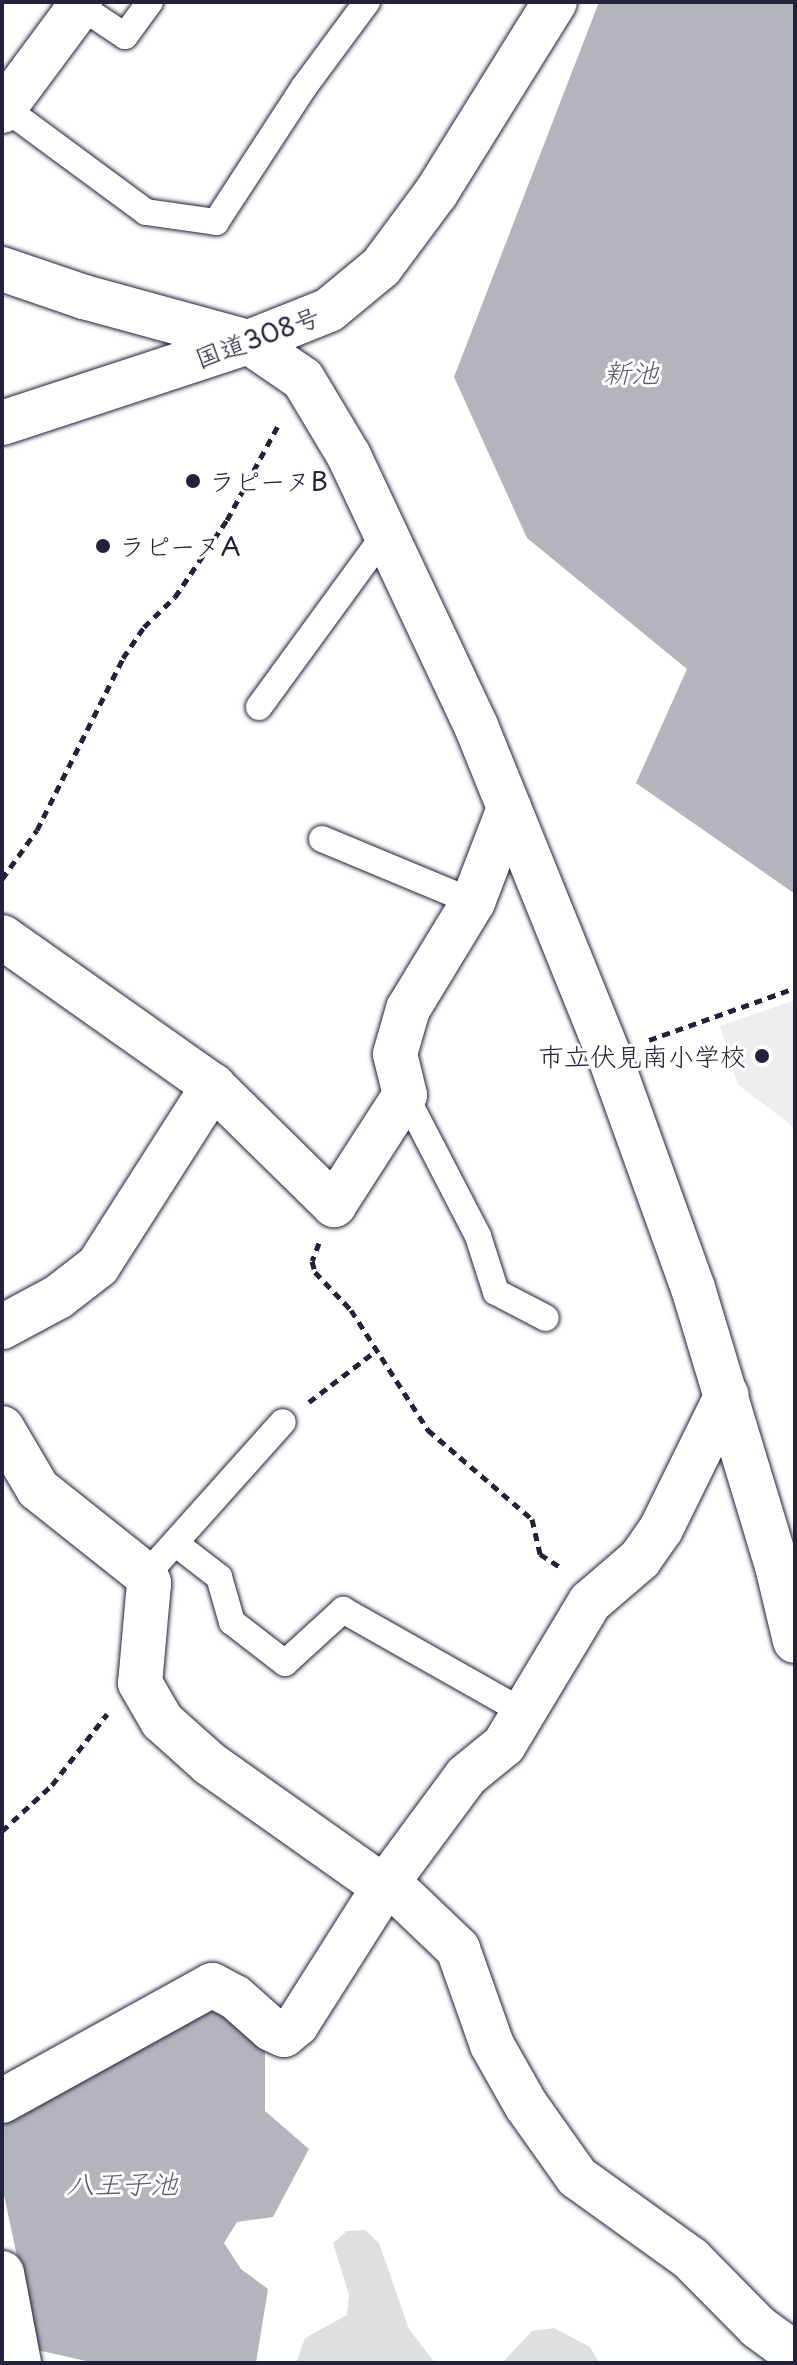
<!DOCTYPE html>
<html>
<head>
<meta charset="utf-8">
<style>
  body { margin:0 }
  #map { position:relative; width:797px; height:2365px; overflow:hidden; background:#fff; font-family:"Playpen Sans","Klee One",sans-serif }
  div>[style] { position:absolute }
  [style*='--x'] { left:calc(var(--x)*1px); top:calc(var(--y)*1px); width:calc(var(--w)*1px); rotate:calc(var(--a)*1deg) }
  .built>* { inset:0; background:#eeeef1 }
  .green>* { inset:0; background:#dfdfe2 }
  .water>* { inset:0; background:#b4b4bc }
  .path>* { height:5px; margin-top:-2.5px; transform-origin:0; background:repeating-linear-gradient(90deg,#22223b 0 8px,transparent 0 14px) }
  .roads { filter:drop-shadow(0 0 2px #22223b) drop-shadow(0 0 2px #22223b) }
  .lane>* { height:26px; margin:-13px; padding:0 13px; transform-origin:13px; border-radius:13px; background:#fff }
  .street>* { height:44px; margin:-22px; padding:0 22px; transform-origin:22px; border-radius:22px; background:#fff }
  .secondary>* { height:44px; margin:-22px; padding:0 22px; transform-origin:22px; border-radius:22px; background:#fff }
  .highway>* { height:44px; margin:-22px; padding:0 22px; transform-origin:22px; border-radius:22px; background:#fff }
  .dots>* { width:22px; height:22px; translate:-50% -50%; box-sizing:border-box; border:4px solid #fff; border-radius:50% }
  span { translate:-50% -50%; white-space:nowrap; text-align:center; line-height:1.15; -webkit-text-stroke:6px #fff; paint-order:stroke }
  .street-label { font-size:26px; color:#22223b }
  .poi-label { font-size:26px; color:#22223b }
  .left { translate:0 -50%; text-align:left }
  .right { translate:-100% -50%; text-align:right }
  .water-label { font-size:28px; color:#5c5c6f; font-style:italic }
  .frame { position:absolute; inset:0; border:4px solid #22223b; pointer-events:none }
</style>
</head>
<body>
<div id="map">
  <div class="built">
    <div style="clip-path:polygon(795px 1000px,795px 1128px,738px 1085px,720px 1026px)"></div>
  </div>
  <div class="green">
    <div style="clip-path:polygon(365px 2230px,379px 2243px,409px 2329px,435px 2363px,296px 2363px,305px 2338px,347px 2315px,349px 2295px,333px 2243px,347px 2231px)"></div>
    <div style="clip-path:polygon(554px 2328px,590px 2347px,599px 2363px,502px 2363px,532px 2331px)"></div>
  </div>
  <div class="water">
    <div style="clip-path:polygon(599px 2px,795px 2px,795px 894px,636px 783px,687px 669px,527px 538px,454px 377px)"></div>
    <div style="clip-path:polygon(212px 1997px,265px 2050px,265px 2111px,309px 2149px,273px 2217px,237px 2222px,224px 2243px,241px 2269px,268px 2289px,256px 2363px,95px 2363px,37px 2350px,2px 2186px,2px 2116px)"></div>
  </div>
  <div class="path">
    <div style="--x:2;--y:879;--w:60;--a:-54.5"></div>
    <div style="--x:37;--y:830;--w:192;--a:-63.4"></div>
    <div style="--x:123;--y:658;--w:37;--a:-56"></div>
    <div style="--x:144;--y:627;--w:43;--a:-44.1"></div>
    <div style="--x:175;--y:597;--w:93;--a:-56"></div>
    <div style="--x:227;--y:520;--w:109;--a:-61.6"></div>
    <div style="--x:649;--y:1040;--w:155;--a:-19.6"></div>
    <div style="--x:319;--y:1243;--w:19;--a:111"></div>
    <div style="--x:312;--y:1261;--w:11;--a:75"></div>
    <div style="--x:315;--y:1272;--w:52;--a:46.5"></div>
    <div style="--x:351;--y:1310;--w:143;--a:57.3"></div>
    <div style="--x:428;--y:1430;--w:137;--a:40.6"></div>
    <div style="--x:532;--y:1519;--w:36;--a:77"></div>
    <div style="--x:540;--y:1554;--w:27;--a:33"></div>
    <div style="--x:309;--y:1402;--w:86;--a:-37.4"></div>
    <div style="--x:2;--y:1831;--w:68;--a:-42.6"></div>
    <div style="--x:52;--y:1785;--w:90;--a:-52.2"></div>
  </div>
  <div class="roads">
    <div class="lane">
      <div style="--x:80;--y:6;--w:54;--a:33.7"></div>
      <div style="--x:125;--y:36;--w:42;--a:-53.7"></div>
      <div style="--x:5;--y:108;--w:175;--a:36.4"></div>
      <div style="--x:146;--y:212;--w:71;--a:8.1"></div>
      <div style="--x:216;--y:222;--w:161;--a:-56.9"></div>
      <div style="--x:304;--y:87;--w:106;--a:-53.5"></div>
      <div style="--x:259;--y:707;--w:214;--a:-53.9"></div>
      <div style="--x:322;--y:839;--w:164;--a:22.6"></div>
      <div style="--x:405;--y:1095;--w:159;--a:62.6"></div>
      <div style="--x:478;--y:1236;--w:59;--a:72.2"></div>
      <div style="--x:496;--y:1292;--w:56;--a:27.5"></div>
      <div style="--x:175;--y:1543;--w:56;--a:37.7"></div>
      <div style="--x:219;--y:1577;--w:47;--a:73.9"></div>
      <div style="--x:232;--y:1622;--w:67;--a:37.7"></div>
      <div style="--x:285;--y:1663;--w:79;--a:-42.4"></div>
      <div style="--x:343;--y:1610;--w:207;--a:29.5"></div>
      <div style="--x:146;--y:1575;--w:205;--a:-48.2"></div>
    </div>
    <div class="street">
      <div style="--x:249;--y:342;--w:65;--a:34.4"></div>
      <div style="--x:303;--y:379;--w:90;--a:59.1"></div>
      <div style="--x:349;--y:456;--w:298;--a:64.8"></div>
      <div style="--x:476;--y:726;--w:355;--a:68"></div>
      <div style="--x:609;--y:1055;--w:248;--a:70.2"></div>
      <div style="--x:693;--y:1288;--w:290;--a:73.2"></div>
      <div style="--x:777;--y:1566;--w:77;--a:76.5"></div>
      <div style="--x:2;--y:937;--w:258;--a:35.2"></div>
      <div style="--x:213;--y:1086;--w:170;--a:44.5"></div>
      <div style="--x:334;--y:1205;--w:131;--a:-57.2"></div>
      <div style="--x:405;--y:1095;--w:42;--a:-103.7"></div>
      <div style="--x:395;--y:1054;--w:47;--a:-73.9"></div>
      <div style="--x:408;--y:1009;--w:125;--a:-58.7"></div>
      <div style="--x:473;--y:902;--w:101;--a:-69"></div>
      <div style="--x:2;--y:1327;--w:64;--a:-28.2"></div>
      <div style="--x:58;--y:1297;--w:51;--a:-37.8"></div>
      <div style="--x:98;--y:1266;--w:214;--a:-57.4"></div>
      <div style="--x:2;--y:1428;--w:71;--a:59.5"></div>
      <div style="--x:38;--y:1489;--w:138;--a:38.5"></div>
      <div style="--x:146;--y:1575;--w:9;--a:69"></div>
      <div style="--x:149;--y:1583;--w:100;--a:95.1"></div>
      <div style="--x:140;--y:1683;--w:44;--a:59.9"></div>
      <div style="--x:162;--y:1721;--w:64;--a:41.9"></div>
      <div style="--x:210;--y:1764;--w:213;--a:35.3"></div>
      <div style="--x:388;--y:1882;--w:97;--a:43.7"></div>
      <div style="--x:458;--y:1949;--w:102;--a:70.5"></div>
      <div style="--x:492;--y:2045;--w:69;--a:60.5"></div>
      <div style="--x:526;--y:2105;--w:88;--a:54.7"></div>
      <div style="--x:577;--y:2177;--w:140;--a:35.7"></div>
      <div style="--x:691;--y:2259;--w:95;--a:45.4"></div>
      <div style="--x:758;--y:2327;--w:46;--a:36.1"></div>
      <div style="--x:2;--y:2101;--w:240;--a:-28.9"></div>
      <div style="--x:212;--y:1985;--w:26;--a:28"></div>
      <div style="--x:235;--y:1997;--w:48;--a:41.6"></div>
      <div style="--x:271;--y:2029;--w:14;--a:25"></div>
      <div style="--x:284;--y:2035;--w:17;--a:-40"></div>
      <div style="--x:297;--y:2024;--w:162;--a:-57.6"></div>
      <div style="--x:384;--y:1887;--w:138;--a:-53.5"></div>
      <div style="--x:466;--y:1776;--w:49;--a:-39.2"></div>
      <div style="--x:504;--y:1745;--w:167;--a:-59"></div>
      <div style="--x:590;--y:1602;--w:66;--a:-40.7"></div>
      <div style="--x:640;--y:1559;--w:37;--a:-55"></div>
      <div style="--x:661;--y:1529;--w:149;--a:-63.8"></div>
      <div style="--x:2;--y:2273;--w:92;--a:79.3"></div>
    </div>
    <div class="secondary">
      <div style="--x:2;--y:111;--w:131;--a:-53.4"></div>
      <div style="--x:80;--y:6;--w:6;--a:-141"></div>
      <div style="--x:2;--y:269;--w:87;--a:18.9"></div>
      <div style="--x:84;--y:297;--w:171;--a:15.3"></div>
    </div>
    <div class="highway">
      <div style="--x:2;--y:423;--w:260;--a:-18.2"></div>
      <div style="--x:249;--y:342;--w:86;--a:-21.8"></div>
      <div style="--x:329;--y:310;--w:67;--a:-39.6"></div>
      <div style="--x:381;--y:267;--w:92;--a:-53.4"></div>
      <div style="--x:436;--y:193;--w:225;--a:-58.1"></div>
    </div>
  </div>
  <div class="dots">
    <div style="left:193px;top:481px;background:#22223b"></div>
    <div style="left:103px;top:546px;background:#22223b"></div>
    <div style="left:762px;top:1056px;background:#22223b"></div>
  </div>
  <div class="street-label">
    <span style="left:257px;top:337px;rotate:-20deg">国道308号</span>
  </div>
  <div class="poi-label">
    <span class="left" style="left:209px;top:481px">ラピーヌB</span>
    <span class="left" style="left:119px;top:546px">ラピーヌA</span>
    <span class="right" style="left:746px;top:1056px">市立伏見南小学校</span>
  </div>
  <div class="water-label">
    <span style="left:631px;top:372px">新池</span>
    <span style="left:122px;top:2183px">八王子池</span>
  </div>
  <div class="frame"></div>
</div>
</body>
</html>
